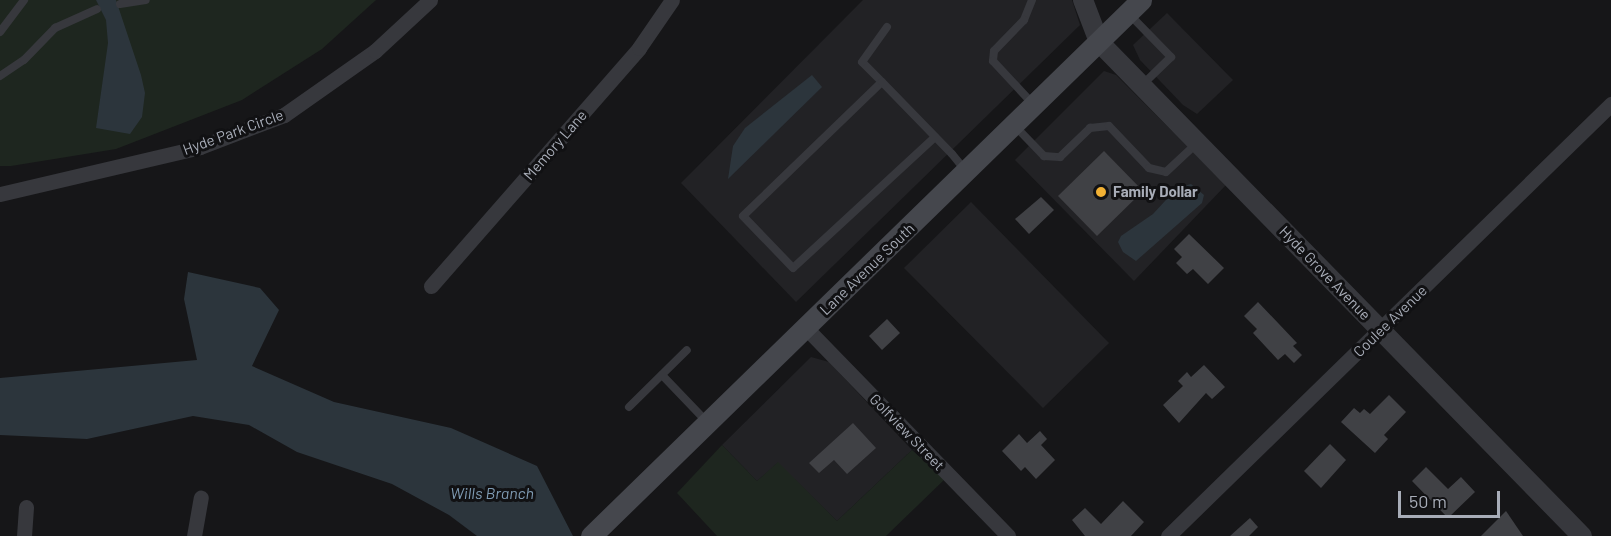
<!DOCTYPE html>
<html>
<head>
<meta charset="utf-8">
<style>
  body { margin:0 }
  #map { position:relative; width:1611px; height:536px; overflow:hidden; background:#161618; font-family:Barlow,sans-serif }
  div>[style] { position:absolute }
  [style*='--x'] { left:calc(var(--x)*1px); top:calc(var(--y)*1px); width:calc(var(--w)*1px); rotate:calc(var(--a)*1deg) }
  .built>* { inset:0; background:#222225 }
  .green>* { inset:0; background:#1e261f }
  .water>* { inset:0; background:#2c353c }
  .building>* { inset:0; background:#404145 }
  .service>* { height:8px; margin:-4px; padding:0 4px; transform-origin:4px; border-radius:4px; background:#37383d }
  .minor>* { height:15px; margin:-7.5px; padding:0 7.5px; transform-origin:7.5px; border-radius:7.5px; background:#37383d }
  .tertiary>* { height:20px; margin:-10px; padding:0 10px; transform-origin:10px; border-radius:10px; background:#37383d }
  .secondary>* { height:21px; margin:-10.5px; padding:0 10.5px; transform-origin:10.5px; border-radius:10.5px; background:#45474d }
  .dots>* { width:16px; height:16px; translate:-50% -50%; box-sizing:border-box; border:3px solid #111113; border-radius:50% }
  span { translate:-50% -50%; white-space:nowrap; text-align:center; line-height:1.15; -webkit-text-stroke:6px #111113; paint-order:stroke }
  .street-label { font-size:15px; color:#a8adb8 }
  .poi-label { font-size:15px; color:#a8adb8; font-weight:700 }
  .left { translate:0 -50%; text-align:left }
  .water-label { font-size:16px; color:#7f9bb3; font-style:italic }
  .scale { position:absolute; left:1398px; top:491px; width:102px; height:27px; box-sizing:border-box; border:3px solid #a8adb8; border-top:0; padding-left:8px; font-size:18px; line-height:21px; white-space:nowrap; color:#a8adb8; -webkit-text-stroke:4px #111113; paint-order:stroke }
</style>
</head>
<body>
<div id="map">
  <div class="built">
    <div style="clip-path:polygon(863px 0,1072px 0,1080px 25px,796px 302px,681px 183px)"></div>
    <div style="clip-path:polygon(1167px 13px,1233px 80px,1197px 114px,1183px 105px,1140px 60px,1133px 45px)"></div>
    <div style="clip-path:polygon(1104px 71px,1116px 75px,1226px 185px,1134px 281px,1015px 160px)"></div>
    <div style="clip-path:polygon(971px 202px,1109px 343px,1043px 408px,904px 268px)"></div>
    <div style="clip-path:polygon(811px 357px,829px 362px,912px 450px,837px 521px,778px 463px,757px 481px,722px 445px)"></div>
  </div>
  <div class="green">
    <div style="clip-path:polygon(0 0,376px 0,322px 49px,242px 100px,116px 149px,11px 166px,0 166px)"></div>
    <div style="clip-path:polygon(722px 445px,757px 481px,778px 462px,837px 521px,912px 450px,945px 479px,886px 536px,717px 536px,677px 493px)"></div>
  </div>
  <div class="water">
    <div style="clip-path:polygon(96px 0,116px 0,141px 75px,145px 93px,142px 117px,130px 134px,96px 128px,108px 43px,106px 20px)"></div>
    <div style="clip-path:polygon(812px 75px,822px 87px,728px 179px,733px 146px,745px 128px)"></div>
    <div style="clip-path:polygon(1191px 184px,1204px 195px,1202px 203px,1136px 261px,1123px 252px,1118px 242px,1121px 236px,1153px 214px,1177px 188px)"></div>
    <div style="clip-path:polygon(188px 272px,260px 288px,279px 310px,252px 366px,334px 402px,451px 428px,537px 466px,573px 536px,477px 536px,449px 515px,392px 484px,297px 452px,249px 425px,193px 416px,87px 439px,0 435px,0 378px,197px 360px,184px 299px)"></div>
  </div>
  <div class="building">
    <div style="clip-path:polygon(1104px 151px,1143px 191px,1097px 236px,1058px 196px)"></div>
    <div style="clip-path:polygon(1041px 197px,1054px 210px,1029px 234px,1015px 219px)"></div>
    <div style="clip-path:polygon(1189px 234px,1224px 268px,1208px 284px,1193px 269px,1187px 274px,1176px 263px,1182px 257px,1174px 249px)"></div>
    <div style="clip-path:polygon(1258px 302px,1297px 343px,1293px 346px,1302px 355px,1294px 363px,1285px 354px,1278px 360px,1253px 333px,1257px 329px,1244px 316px)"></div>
    <div style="clip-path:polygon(887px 319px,900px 333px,882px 350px,869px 336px)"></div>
    <div style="clip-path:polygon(1204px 365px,1225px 387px,1212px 399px,1206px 393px,1179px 423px,1163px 405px,1183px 386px,1178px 381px,1187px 372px,1191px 377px)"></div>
    <div style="clip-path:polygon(1389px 395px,1406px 412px,1384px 435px,1388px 439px,1375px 453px,1341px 422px,1354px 408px,1360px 413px,1364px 409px,1370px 414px)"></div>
    <div style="clip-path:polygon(853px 423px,876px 448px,847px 474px,834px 460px,819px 473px,809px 463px)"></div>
    <div style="clip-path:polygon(1040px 431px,1047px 439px,1041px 445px,1055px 460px,1036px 479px,1025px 467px,1021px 471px,1002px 451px,1019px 434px,1027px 443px)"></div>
    <div style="clip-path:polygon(1330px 444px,1346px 460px,1321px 488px,1304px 471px)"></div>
    <div style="clip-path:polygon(1426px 467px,1448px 489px,1461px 477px,1475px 492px,1448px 518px,1412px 481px)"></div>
    <div style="clip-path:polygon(1123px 501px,1144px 522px,1131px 536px,1085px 536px,1072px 520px,1085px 508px,1101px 524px)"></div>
    <div style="clip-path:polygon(1506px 511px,1523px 536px,1481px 536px)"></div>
    <div style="clip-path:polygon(1250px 518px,1258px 527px,1249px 536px,1230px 536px)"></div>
  </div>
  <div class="service">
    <div style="--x:1032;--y:0;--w:22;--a:112"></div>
    <div style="--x:1024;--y:20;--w:43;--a:134.1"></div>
    <div style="--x:994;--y:51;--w:10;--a:96"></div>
    <div style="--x:993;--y:61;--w:59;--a:47.1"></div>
    <div style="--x:120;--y:4;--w:26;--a:-9"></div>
    <div style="--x:1130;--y:15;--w:59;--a:45.7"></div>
    <div style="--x:1171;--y:57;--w:40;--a:136"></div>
    <div style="--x:0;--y:32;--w:40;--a:-53"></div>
    <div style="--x:0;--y:76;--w:29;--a:-34"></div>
    <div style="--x:24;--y:60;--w:45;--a:-45.9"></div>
    <div style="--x:55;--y:28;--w:46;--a:-24.3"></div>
    <div style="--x:882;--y:82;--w:28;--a:-135"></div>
    <div style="--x:862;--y:62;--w:43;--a:-54.5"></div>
    <div style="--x:1015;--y:126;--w:42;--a:46"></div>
    <div style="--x:1044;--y:156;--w:16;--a:4"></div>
    <div style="--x:1060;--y:157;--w:42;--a:-44"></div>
    <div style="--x:1090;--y:128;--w:19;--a:-6"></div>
    <div style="--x:1109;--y:126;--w:58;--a:46.4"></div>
    <div style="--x:1149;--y:168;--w:17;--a:13"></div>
    <div style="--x:1166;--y:172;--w:42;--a:-43.1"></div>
    <div style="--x:935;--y:137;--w:193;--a:137.3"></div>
    <div style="--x:793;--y:268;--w:72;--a:-133.9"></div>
    <div style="--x:743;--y:216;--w:193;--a:-44"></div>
    <div style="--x:882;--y:82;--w:100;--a:45.8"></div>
    <div style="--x:952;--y:154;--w:21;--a:51"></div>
    <div style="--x:662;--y:375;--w:65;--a:46.2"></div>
    <div style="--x:629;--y:407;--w:81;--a:-44.5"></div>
  </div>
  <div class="minor">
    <div style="--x:0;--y:194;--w:205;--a:-13.2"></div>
    <div style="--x:200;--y:147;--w:90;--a:-20.9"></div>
    <div style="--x:284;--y:115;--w:111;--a:-35.1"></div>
    <div style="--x:375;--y:51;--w:75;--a:-42.8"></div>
    <div style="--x:431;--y:286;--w:316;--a:-48.8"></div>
    <div style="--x:639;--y:48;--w:58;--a:-55.5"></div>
    <div style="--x:806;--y:328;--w:290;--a:45.8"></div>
    <div style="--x:24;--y:536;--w:29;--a:-86"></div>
    <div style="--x:194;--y:536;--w:39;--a:-80"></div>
    <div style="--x:1168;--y:536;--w:619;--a:-44.28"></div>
  </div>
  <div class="tertiary">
    <div style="--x:1083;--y:0;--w:45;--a:69.1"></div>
    <div style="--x:1099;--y:42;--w:691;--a:45.65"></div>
  </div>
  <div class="secondary">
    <div style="--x:591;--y:536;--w:768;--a:-44.26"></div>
  </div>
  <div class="dots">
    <div style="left:1101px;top:192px;background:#f2b134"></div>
  </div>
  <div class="street-label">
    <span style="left:233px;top:132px;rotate:-20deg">Hyde Park Circle</span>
    <span style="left:555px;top:145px;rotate:-49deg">Memory Lane</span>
    <span style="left:867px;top:269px;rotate:-44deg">Lane Avenue South</span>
    <span style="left:1325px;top:273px;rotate:46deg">Hyde Grove Avenue</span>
    <span style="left:1390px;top:321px;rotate:-44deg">Coulee Avenue</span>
    <span style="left:907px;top:432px;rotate:46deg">Golfview Street</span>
  </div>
  <div class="poi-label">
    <span class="left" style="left:1113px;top:192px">Family Dollar</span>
  </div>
  <div class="water-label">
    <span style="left:492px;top:493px">Wills Branch</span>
  </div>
  <div class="scale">50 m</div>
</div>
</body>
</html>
